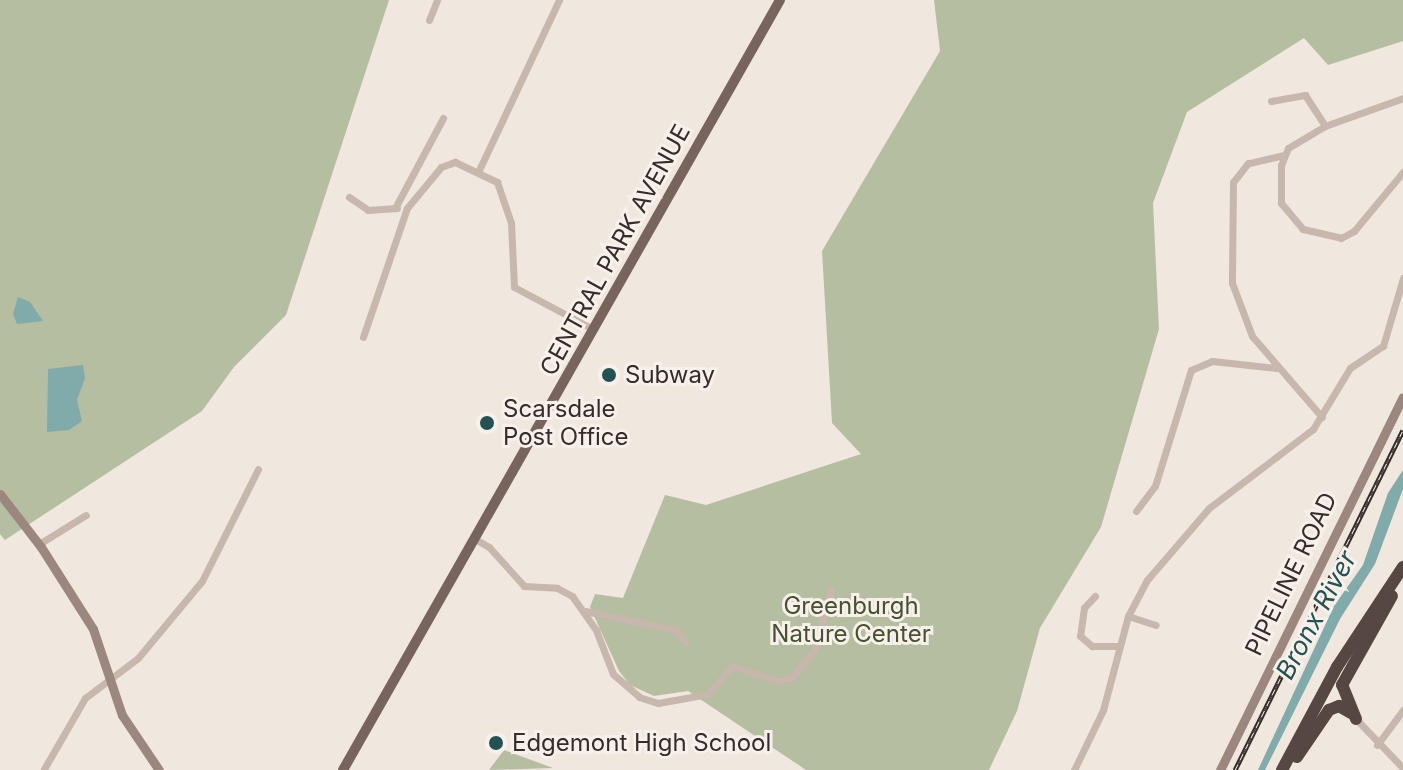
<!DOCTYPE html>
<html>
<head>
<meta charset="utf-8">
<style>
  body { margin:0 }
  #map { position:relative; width:1403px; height:770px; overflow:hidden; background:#f0e7df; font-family:Inter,sans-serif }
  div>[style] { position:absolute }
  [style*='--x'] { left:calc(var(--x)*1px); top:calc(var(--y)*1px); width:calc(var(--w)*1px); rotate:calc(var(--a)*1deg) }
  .green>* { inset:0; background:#b5bea1 }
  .water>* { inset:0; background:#81aaaa }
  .street>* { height:7px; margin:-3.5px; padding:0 3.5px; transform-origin:3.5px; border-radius:3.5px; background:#c7b7ac }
  .secondary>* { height:9px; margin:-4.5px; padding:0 4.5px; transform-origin:4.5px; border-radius:4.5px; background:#9b877e }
  .primary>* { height:10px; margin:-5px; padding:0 5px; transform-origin:5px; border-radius:5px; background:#76645d }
  .highway>* { height:12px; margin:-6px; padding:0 6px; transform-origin:6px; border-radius:6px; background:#564742 }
  .rail>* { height:5px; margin-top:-2.5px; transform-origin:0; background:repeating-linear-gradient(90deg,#f8f1eb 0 6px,#362d2a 0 12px); box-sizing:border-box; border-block:2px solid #362d2a }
  .dots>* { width:22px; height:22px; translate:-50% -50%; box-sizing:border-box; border:4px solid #f8f1eb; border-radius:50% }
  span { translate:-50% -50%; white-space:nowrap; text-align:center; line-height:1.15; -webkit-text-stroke:6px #f8f1eb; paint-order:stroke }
  .street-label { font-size:24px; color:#362d2a }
  .poi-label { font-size:24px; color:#362d2a }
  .left { translate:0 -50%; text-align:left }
  .park-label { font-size:24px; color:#475231 }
  .water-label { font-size:26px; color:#245253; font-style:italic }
</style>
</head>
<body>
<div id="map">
  <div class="green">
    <div style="clip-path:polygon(0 0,389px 0,286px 315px,234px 367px,202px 411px,5px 540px,0 534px)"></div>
    <div style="clip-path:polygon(934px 0,1403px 0,1403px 41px,1328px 65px,1304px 38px,1187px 112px,1153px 203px,1159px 329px,1101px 527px,1040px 628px,1017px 711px,989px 770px,806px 770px,688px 691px,654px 696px,630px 685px,619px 671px,590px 607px,595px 594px,623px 598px,665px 495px,706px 505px,861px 454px,832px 423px,822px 251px,940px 51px)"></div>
    <div style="clip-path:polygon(504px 750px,553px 768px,489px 770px)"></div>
  </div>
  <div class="water">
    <div style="clip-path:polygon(18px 297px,30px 302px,43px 321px,17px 324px,13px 314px)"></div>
    <div style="clip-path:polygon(83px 365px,85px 378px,77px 400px,82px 421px,69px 430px,47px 432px,48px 369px)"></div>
    <div style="clip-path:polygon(1403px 470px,1403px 489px,1375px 564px,1340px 619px,1265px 770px,1258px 770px,1334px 606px,1363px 565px,1388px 493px)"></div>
  </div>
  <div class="street">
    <div style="--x:429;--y:20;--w:22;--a:-68"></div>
    <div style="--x:1403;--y:98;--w:83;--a:160.3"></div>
    <div style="--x:1325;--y:126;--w:43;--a:149.3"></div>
    <div style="--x:1288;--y:148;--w:18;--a:112"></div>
    <div style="--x:1281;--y:165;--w:38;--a:90"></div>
    <div style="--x:1281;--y:203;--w:34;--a:50"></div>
    <div style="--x:1303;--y:229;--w:39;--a:13"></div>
    <div style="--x:1341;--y:238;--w:15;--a:-28"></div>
    <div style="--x:1354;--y:231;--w:77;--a:-50.3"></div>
    <div style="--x:1271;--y:101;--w:35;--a:-10"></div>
    <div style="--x:1305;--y:95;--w:37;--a:57"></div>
    <div style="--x:1284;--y:155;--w:37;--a:167"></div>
    <div style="--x:1248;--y:163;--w:24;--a:128"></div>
    <div style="--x:1233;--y:182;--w:101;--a:90.6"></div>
    <div style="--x:1232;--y:283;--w:57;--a:69.3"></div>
    <div style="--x:1252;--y:336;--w:107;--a:49.2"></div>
    <div style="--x:479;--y:170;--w:188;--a:-64.8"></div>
    <div style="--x:349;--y:197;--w:23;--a:34"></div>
    <div style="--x:368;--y:210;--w:29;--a:-4"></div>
    <div style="--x:395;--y:208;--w:102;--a:-61.9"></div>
    <div style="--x:363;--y:337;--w:136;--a:-71.2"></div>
    <div style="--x:407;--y:208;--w:53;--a:-50.3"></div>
    <div style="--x:441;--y:167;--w:15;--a:-20"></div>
    <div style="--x:455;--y:162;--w:47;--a:25.5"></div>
    <div style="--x:497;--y:182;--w:43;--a:71.1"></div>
    <div style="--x:511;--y:223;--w:64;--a:87.3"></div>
    <div style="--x:514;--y:287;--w:89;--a:28"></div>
    <div style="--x:1136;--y:511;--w:31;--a:-53"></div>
    <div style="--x:1155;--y:486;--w:121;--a:-72.8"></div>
    <div style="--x:1191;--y:370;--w:23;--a:-23"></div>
    <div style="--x:1212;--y:361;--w:64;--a:6.2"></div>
    <div style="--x:475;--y:539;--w:16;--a:30"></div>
    <div style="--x:489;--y:547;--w:52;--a:48.1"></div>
    <div style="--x:524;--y:586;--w:33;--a:3"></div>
    <div style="--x:557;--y:588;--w:17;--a:28"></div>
    <div style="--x:572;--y:596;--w:42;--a:54.8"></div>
    <div style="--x:596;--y:630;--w:47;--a:68.9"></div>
    <div style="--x:613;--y:674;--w:35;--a:41"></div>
    <div style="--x:639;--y:697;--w:20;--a:18"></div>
    <div style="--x:658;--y:703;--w:51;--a:-10.2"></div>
    <div style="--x:708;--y:694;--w:37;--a:-49"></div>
    <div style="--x:732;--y:666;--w:48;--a:18.1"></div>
    <div style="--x:778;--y:681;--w:13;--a:-13"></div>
    <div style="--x:791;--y:678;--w:35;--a:-50"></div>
    <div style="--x:814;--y:651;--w:64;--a:-74.7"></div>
    <div style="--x:39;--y:544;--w:55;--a:-31.7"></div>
    <div style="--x:1095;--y:596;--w:16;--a:133"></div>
    <div style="--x:1084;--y:608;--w:28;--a:98"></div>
    <div style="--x:1080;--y:636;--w:16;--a:40"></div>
    <div style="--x:1092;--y:646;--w:28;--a:0"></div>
    <div style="--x:585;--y:611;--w:93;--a:11.8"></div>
    <div style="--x:676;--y:630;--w:15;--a:53"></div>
    <div style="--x:1128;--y:616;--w:29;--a:18"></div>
    <div style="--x:1356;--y:719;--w:68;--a:46.2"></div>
    <div style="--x:1377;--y:745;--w:44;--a:-53.4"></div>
    <div style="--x:44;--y:769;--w:82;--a:-60"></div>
    <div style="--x:85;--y:698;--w:66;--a:-37"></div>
    <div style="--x:138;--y:658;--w:100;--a:-50.3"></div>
    <div style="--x:202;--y:581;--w:125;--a:-63.4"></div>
    <div style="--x:1074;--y:770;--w:67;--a:-64.2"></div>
    <div style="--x:1103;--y:710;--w:97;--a:-75.1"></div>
    <div style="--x:1128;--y:616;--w:41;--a:-62.2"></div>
    <div style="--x:1147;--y:580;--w:95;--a:-49.3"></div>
    <div style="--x:1209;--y:508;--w:131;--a:-37.2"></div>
    <div style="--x:1313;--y:429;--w:71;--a:-58.8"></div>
    <div style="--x:1350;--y:368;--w:40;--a:-34"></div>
    <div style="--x:1383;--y:346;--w:71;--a:-73.6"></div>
  </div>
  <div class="secondary">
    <div style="--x:0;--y:494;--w:67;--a:52.3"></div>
    <div style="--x:41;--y:547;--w:97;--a:57.6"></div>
    <div style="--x:93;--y:629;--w:91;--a:71.4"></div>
    <div style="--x:122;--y:715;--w:66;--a:56.1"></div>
    <div style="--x:1220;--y:770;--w:415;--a:-63.9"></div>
  </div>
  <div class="primary">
    <div style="--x:343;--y:770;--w:885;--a:-60.42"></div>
  </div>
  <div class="highway">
    <div style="--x:1356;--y:719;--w:37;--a:-112"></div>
    <div style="--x:1342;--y:685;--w:102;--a:-60.7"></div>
    <div style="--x:1297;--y:757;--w:57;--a:-55.8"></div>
    <div style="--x:1329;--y:710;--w:11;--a:-22"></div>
    <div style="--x:1339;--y:706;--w:14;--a:30"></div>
    <div style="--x:1282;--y:770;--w:117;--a:-61.9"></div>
    <div style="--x:1337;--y:667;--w:120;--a:-56.6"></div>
  </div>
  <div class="rail">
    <div style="--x:1235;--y:770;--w:379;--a:-63.7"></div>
  </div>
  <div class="dots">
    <div style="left:609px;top:375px;background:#245253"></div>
    <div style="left:487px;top:423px;background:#245253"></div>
    <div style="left:496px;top:743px;background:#245253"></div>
  </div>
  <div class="street-label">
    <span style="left:615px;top:250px;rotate:-61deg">CENTRAL PARK AVENUE</span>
    <span style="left:1291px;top:574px;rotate:-64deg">PIPELINE ROAD</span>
  </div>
  <div class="poi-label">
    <span class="left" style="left:625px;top:375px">Subway</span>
    <span class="left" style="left:503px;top:423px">Scarsdale<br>Post Office</span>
    <span class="left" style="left:512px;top:743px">Edgemont High School</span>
  </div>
  <div class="park-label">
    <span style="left:851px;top:620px">Greenburgh<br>Nature Center</span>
  </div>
  <div class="water-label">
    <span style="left:1316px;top:615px;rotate:-62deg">Bronx River</span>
  </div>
</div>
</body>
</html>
